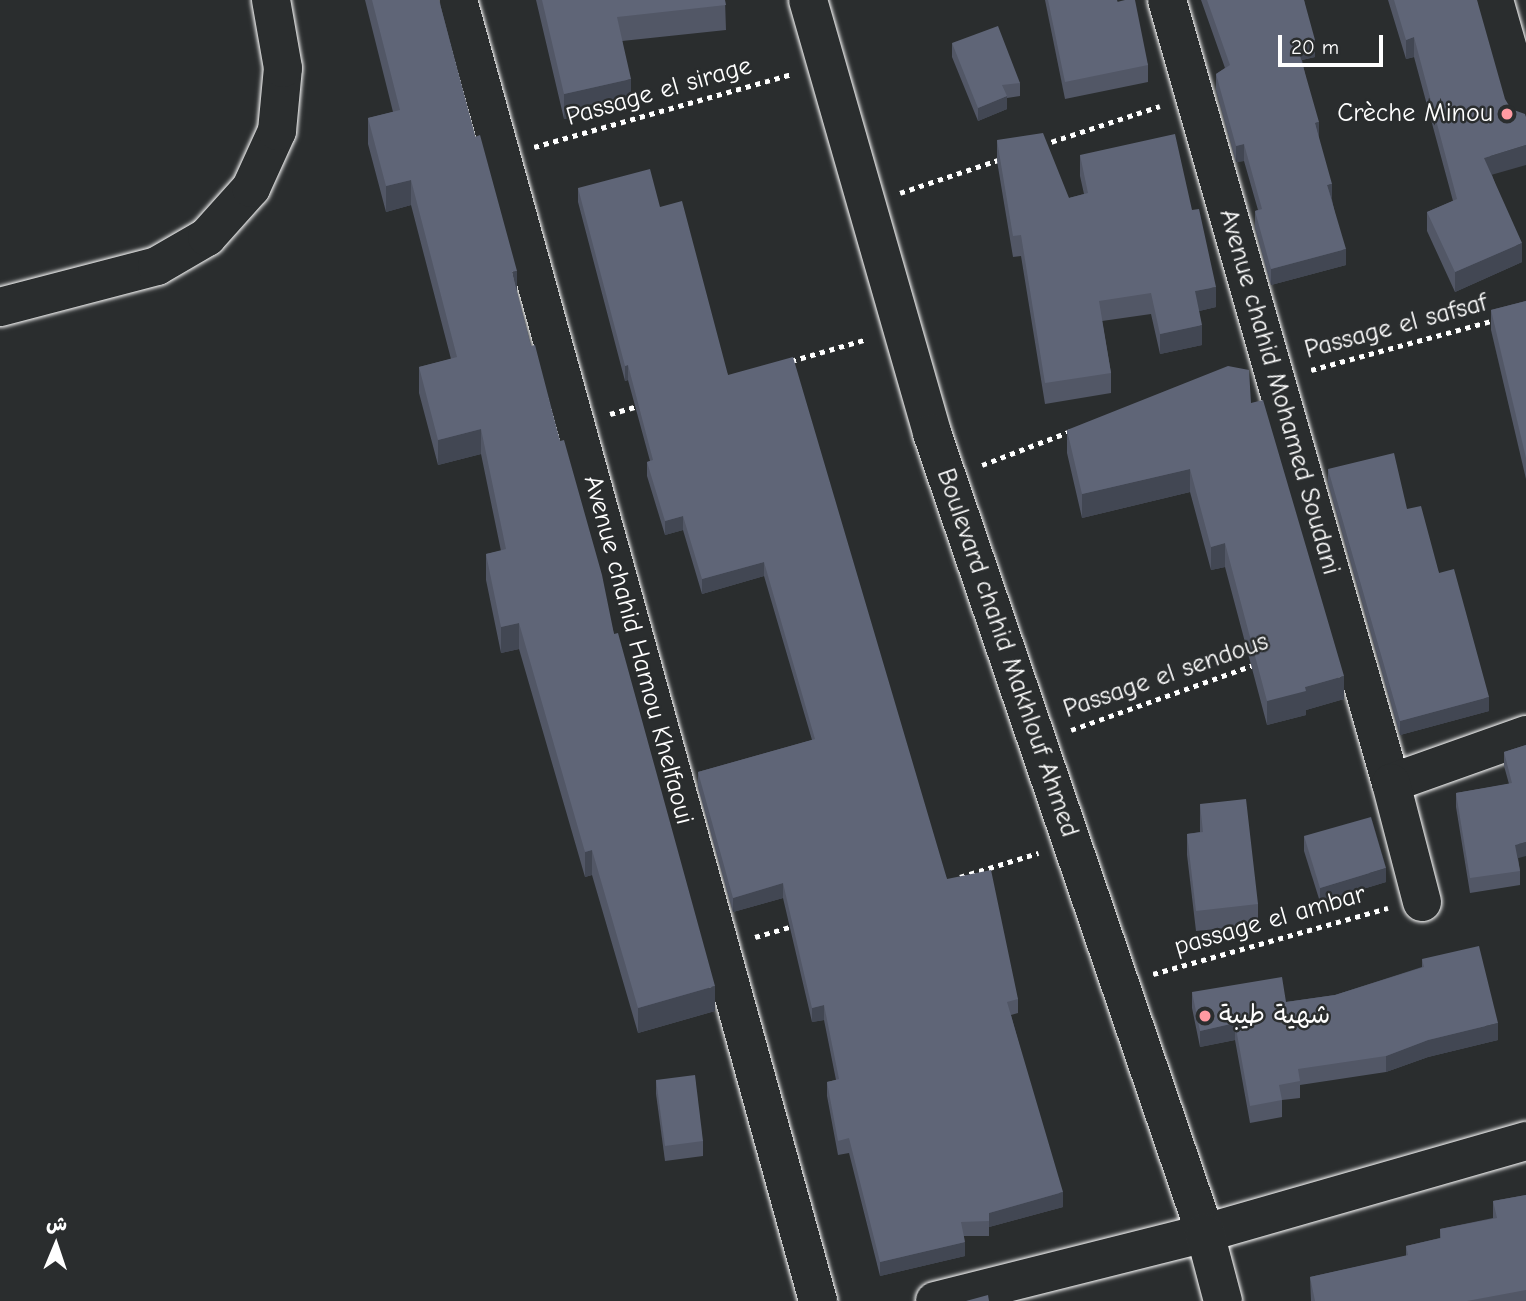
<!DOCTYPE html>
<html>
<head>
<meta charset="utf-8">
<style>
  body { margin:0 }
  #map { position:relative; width:1526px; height:1301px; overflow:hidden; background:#2a2d2e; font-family:"Comic Neue","Playpen Sans Arabic",sans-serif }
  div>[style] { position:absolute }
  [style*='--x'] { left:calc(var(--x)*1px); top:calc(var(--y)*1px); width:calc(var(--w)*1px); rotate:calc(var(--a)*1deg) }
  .path>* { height:4.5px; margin-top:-2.25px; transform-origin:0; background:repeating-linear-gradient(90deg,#fff 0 5px,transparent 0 10px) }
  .roads { filter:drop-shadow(0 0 2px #fff) drop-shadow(0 0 2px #fff) }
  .street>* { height:38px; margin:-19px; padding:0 19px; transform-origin:19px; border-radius:19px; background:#2a2d2e }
  .secondary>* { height:38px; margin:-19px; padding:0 19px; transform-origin:19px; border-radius:19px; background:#2a2d2e }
  .wall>* { inset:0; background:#525766 }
  .shaded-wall>* { inset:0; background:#424753 }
  .building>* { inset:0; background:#5f6577 }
  .dots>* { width:19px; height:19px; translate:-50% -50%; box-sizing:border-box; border:4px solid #2a2d2e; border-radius:50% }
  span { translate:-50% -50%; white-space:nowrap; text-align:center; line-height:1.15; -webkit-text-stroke:5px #2a2d2e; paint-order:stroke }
  .street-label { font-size:26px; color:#fff }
  .poi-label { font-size:26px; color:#fff }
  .right { translate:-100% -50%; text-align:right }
  .left { translate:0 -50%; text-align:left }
  .north { position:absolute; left:21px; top:1210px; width:70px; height:70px; -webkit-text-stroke:5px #2a2d2e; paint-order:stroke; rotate:2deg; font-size:19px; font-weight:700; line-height:28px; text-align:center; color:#fff }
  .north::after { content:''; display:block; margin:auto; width:24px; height:32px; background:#fff; clip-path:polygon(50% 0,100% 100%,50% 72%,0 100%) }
  .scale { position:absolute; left:1278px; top:35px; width:105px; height:32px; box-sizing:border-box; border:4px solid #fff; border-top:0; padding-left:9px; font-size:21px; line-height:24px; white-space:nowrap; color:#fff; -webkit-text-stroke:5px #2a2d2e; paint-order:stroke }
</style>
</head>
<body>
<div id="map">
  <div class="path">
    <div style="--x:1042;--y:145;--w:124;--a:-18.3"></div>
    <div style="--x:534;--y:147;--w:268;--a:-15.8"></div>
    <div style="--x:900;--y:193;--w:107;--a:-18.6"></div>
    <div style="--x:791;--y:361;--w:79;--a:-16.1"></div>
    <div style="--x:1311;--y:370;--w:191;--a:-15.2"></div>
    <div style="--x:610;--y:414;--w:29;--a:-16"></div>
    <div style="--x:982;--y:465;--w:95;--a:-20.9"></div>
    <div style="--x:1071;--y:730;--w:194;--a:-19.6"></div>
    <div style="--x:960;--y:877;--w:82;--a:-17.1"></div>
    <div style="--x:755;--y:937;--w:40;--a:-16"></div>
    <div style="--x:1153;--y:974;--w:244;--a:-15.7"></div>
  </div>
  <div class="roads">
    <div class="street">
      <div style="--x:458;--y:0;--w:1350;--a:74.53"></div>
      <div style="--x:1167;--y:0;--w:814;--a:74.04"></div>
      <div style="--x:1391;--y:783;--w:143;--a:-19.6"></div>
      <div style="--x:1494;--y:0;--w:116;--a:74.1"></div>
      <div style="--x:1391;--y:783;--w:123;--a:75.4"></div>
      <div style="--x:935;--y:1301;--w:278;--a:-14.1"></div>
      <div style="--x:1205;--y:1233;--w:334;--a:-16"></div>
    </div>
    <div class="secondary">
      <div style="--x:808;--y:0;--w:450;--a:74"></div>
      <div style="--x:932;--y:433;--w:845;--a:71.16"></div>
      <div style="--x:1205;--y:1233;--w:70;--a:75.2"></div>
      <div style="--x:0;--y:307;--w:162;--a:-14.6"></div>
      <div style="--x:157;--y:266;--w:58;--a:-30.1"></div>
      <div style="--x:207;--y:237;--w:66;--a:-48.1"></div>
      <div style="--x:251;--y:188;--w:63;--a:-65.5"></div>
      <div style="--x:277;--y:131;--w:63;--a:-84.6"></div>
      <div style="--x:283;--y:68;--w:69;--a:-100"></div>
    </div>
  </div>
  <div class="wall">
    <div style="clip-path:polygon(365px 0,439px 0,531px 346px,560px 441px,614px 634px,715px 1011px,638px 1033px,592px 875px,585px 877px,519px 649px,501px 653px,486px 580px,486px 554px,501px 551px,481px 454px,438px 465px,419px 393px,419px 367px,451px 359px,411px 205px,386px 212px,368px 144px,368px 118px,393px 112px)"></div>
    <div style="clip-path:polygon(536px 0,725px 0,726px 30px,622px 41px,631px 104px,564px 119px)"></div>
    <div style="clip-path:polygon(1045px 0,1117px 0,1148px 65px,1148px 82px,1065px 99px)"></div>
    <div style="clip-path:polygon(1201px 0,1304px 0,1315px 57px,1302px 60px,1346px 265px,1271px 285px,1255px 228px,1255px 211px,1258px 210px,1244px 161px,1236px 162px,1216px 90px,1216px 74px,1225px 68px)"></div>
    <div style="clip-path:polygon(1388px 0,1477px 0,1492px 175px,1522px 262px,1455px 292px,1427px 231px,1427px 212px,1453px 201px,1414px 57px,1406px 59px)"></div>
    <div style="clip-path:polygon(952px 43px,1020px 83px,1020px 96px,1007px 98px,1007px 109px,978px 121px,952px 57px)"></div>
    <div style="clip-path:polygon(997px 140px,1069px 198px,1084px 194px,1080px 176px,1080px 155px,1192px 210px,1216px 307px,1199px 311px,1202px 345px,1160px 354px,1151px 314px,1102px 321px,1111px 373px,1111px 393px,1045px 404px,1021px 256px,1013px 257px,997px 161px)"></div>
    <div style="clip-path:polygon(578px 188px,660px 207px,728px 375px,947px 879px,1018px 999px,1018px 1013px,1011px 1015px,1063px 1207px,989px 1227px,989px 1236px,964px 1236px,965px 1256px,880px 1276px,849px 1153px,838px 1155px,827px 1096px,827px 1082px,836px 1080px,824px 1020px,812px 1022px,783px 898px,733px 912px,698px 787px,698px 772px,812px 740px,764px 576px,702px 594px,683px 530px,665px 535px,647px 476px,647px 462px,650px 461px,628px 380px,625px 381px,578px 202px)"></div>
    <div style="clip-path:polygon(1526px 301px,1526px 479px,1491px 330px,1491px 310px)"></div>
    <div style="clip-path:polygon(1251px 403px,1344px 699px,1306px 710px,1306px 715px,1267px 725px,1225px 567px,1211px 570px,1190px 492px,1082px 518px,1067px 453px,1067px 430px)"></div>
    <div style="clip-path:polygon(1328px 469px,1407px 509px,1439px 573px,1489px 711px,1400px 735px,1328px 483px)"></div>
    <div style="clip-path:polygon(1526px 745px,1518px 858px,1520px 871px,1520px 885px,1470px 893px,1456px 807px,1456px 793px,1509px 784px,1504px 766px,1504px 752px)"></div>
    <div style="clip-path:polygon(1200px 804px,1258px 904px,1258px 925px,1196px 931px,1187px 855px,1187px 834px,1200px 832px)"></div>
    <div style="clip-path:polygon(1304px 836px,1386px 882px,1320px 902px,1304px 851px)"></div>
    <div style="clip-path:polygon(1422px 959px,1498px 1040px,1428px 1057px,1386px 1072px,1300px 1085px,1300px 1098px,1282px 1100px,1282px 1117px,1250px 1123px,1235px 1040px,1200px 1047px,1192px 1008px,1192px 992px,1286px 1002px,1335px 995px,1422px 967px)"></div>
    <div style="clip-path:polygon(656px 1080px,703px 1141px,703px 1156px,665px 1161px,656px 1094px)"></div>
    <div style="clip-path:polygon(1526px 1195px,1526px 1301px,1311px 1301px,1310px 1277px,1406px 1256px,1406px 1246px,1440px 1238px,1440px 1229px,1493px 1218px,1493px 1201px)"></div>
  </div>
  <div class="shaded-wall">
    <div style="clip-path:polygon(1414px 37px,1414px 57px,1406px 59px,1406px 40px)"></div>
    <div style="clip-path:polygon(1315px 40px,1315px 57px,1297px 61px,1297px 45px)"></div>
    <div style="clip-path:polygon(631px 79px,631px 104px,564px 119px,564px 94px)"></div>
    <div style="clip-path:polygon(1007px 96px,1007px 109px,978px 121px,978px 108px)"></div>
    <div style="clip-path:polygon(1319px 122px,1319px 138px,1315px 123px)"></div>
    <div style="clip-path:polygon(1244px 144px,1244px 161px,1236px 162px,1236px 146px)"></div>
    <div style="clip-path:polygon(1526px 145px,1526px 165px,1484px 177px,1484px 158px)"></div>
    <div style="clip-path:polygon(411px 180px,411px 205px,386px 212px,386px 186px)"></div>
    <div style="clip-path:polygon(1332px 184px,1332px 200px,1327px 185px)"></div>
    <div style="clip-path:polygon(1522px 243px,1522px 262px,1455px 292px,1455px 272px)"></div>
    <div style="clip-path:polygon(1346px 249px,1346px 265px,1271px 285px,1271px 269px)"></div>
    <div style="clip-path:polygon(517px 271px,517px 296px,512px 272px)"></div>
    <div style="clip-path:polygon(1216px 287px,1216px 307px,1195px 312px,1195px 291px)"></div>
    <div style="clip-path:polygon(1202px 325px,1202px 345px,1160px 354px,1160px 334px)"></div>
    <div style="clip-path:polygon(628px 365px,628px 380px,625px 381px,625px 366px)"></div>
    <div style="clip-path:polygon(481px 429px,481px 454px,438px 465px,438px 440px)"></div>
    <div style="clip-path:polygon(1190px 469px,1190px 492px,1082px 518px,1082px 494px)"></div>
    <div style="clip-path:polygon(683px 516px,683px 530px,665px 535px,665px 521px)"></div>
    <div style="clip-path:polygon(1225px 543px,1225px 567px,1211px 570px,1211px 547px)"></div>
    <div style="clip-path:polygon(764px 562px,764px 576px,702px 594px,702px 579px)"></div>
    <div style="clip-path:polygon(519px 623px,519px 649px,501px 653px,501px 627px)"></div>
    <div style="clip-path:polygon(1344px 676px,1344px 699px,1306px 710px,1306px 715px,1267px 725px,1267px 701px,1305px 687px)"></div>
    <div style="clip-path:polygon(1489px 697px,1489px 711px,1400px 735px,1400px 721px)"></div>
    <div style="clip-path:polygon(1526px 842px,1526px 856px,1515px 859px,1515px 845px)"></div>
    <div style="clip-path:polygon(592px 850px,592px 875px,585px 877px,585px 852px)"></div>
    <div style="clip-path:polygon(1386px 868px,1386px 882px,1320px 902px,1320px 888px)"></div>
    <div style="clip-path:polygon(783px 883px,783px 898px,733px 912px,733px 898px)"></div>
    <div style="clip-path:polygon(715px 986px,715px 1011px,638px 1033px,638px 1008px)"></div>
    <div style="clip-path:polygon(824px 1005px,824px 1020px,812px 1022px,812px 1008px)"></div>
    <div style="clip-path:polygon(1235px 1023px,1235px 1040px,1200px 1047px,1200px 1031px)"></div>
    <div style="clip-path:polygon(1498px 1023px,1498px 1040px,1428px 1057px,1386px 1072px,1386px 1056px,1428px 1040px)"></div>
    <div style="clip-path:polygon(1063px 1192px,1063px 1207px,989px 1227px,989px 1213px)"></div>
    <div style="clip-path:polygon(965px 1242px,965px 1256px,880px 1276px,880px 1262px)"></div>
  </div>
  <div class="building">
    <div style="clip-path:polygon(372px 0,439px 0,475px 137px,480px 135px,517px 271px,512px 272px,531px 346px,535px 345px,560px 441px,564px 440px,602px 575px,614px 634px,618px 633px,715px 986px,638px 1008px,592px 850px,585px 852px,519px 623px,501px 627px,486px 554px,506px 549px,481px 429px,438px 440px,419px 367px,457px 357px,411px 180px,386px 186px,368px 118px,400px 110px)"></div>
    <div style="clip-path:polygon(542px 0,725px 0,726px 5px,617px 17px,631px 79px,564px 94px)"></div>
    <div style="clip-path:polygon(1048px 0,1117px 0,1117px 2px,1125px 0,1135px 0,1148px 65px,1065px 82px)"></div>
    <div style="clip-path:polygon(1207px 0,1304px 0,1315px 40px,1297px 45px,1319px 122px,1315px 123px,1332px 184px,1327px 185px,1346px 249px,1271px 269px,1255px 211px,1262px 209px,1244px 144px,1236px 146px,1216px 74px,1230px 65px)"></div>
    <div style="clip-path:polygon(1394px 0,1477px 0,1505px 99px,1511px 109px,1525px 114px,1526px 117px,1526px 145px,1484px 158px,1522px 243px,1455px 272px,1427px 212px,1457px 199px,1414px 37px,1406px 40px)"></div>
    <div style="clip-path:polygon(998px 26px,1020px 83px,1002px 85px,1007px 96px,978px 108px,952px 43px)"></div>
    <div style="clip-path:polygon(1043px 133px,1069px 198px,1088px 193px,1080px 155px,1175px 134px,1192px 210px,1199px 209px,1216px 287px,1195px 291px,1202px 325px,1160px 334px,1151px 293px,1099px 301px,1111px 373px,1045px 383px,1021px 235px,1013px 236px,997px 140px)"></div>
    <div style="clip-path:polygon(650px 169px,660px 207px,682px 201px,728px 375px,793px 357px,947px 879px,991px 870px,1018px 999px,1007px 1002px,1063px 1192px,989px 1213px,989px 1221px,961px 1222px,965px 1242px,880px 1262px,849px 1138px,838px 1141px,827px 1082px,839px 1079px,824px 1005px,812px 1008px,783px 883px,733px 898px,698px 772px,815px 739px,764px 562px,702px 579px,683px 516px,665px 521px,647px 462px,653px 460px,628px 365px,625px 366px,578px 188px)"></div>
    <div style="clip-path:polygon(1526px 301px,1526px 458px,1491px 310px)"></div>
    <div style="clip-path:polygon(1228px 366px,1249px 370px,1251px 403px,1263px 400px,1344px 676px,1305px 687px,1306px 691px,1267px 701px,1225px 543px,1211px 547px,1190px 469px,1082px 494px,1067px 430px)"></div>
    <div style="clip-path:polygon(1394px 453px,1407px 509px,1421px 506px,1439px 573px,1454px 569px,1489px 697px,1400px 721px,1328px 469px)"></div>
    <div style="clip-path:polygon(1526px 745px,1526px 842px,1515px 845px,1520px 871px,1470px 878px,1456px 793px,1512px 783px,1504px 752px)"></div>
    <div style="clip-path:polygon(1246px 799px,1258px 904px,1196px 911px,1187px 834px,1203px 832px,1200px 804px)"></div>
    <div style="clip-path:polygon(1371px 817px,1386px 868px,1320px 888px,1304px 836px)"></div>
    <div style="clip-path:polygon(1479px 946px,1498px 1023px,1428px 1040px,1386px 1056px,1298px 1069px,1300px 1081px,1279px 1085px,1282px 1100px,1250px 1106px,1235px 1023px,1200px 1031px,1192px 992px,1282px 977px,1286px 1002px,1335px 995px,1424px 967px,1422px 959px)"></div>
    <div style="clip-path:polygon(695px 1075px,703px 1141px,665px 1146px,656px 1080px)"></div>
    <div style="clip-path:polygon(1526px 1195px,1526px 1290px,1467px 1301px,1315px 1301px,1310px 1277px,1408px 1255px,1406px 1246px,1441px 1238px,1440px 1229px,1497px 1218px,1493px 1201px)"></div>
    <div style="clip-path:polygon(988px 1295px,989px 1301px,966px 1301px)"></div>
  </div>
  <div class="dots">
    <div style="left:1507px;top:114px;background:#ff9aa2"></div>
    <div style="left:1205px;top:1016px;background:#ff9aa2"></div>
  </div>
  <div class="street-label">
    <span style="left:659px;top:92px;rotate:-16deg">Passage el sirage</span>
    <span style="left:1396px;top:327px;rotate:-15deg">Passage el safsaf</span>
    <span style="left:1279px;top:392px;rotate:74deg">Avenue chahid Mohamed Soudani</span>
    <span style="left:638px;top:650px;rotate:75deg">Avenue chahid Hamou Khelfaoui</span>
    <span style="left:1007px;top:653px;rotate:71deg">Boulevard chahid Makhlouf Ahmed</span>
    <span style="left:1166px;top:676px;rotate:-19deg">Passage el sendous</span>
    <span style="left:1270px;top:921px;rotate:-16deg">passage el ambar</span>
  </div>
  <div class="poi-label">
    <span class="right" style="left:1493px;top:114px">Crèche Minou</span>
    <span class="left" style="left:1219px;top:1016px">شهية طيبة</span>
  </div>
  <div class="north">ش</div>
  <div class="scale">20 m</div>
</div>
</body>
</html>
